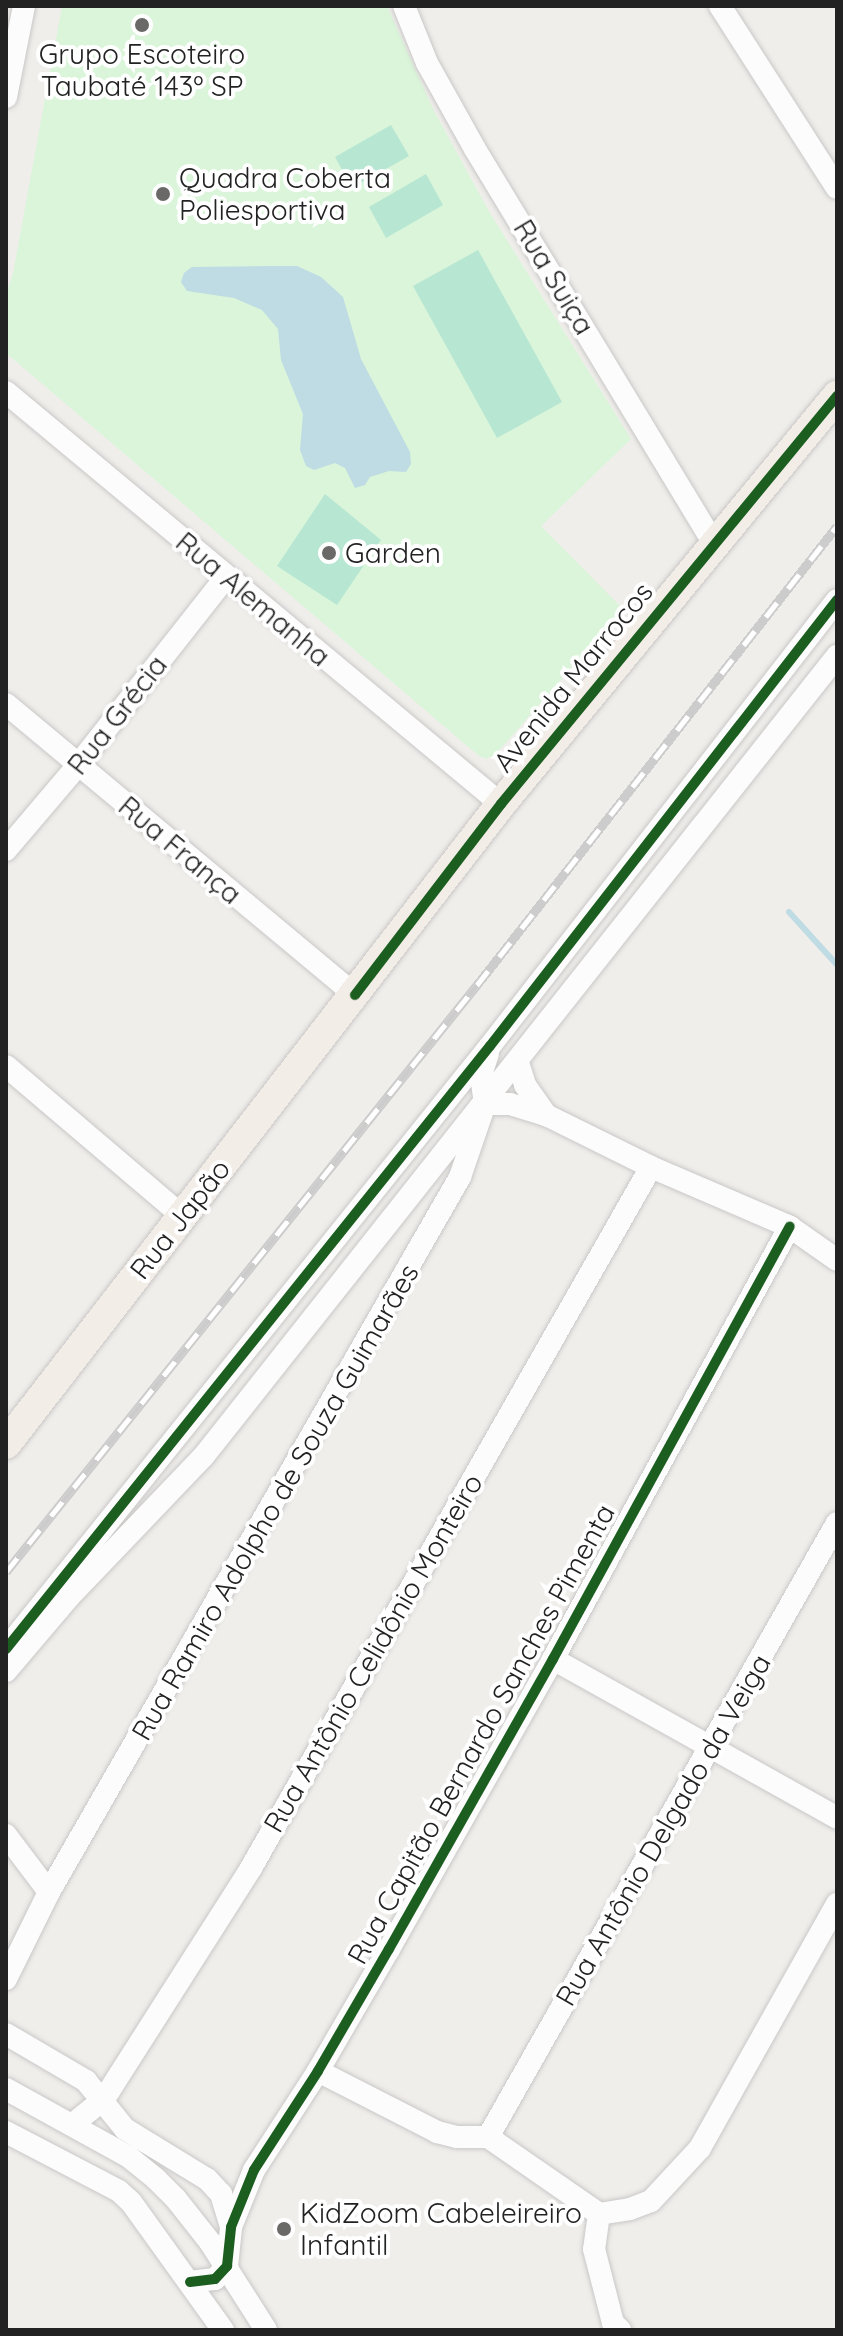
<!DOCTYPE html>
<html>
<head>
<meta charset="utf-8">
<style>
  body { margin:0 }
  #map { position:relative; width:843px; height:2336px; overflow:hidden; background:#f0eeeb; font-family:Quicksand,sans-serif }
  div>[style] { position:absolute }
  [style*='--x'] { left:calc(var(--x)*1px); top:calc(var(--y)*1px); width:calc(var(--w)*1px); rotate:calc(var(--a)*1deg) }
  .park>* { inset:0; background:#daf5da }
  .pitch>* { inset:0; background:#b7e6d2 }
  .water>* { inset:0; background:#bfdbe3 }
  .stream>* { height:6px; margin:-3px; padding:0 3px; transform-origin:3px; border-radius:3px; background:#bfdbe3 }
  .roads { filter:drop-shadow(0 0 2px #c9c8c7) drop-shadow(0 0 2px #c9c8c7) }
  .minor>* { height:22px; margin:-11px; padding:0 11px; transform-origin:11px; border-radius:11px; background:#fdfcfc }
  .major>* { height:30px; margin:-15px; padding:0 15px; transform-origin:15px; border-radius:15px; background:#f3ede7 }
  .rail>* { height:9px; margin-top:-4.5px; transform-origin:0; background:repeating-linear-gradient(90deg,#fff 0 18px,#ccc 0 36px); box-sizing:border-box; border-block:2px solid #ccc }
  .cycleway>* { height:10px; margin:-5px; padding:0 5px; transform-origin:5px; border-radius:5px; background:#1b5e20 }
  .dots>* { width:22px; height:22px; translate:-50% -50%; box-sizing:border-box; border:4px solid #fff; border-radius:50% }
  span { translate:-50% -50%; white-space:nowrap; text-align:center; line-height:1.15; -webkit-text-stroke:8px #fff; paint-order:stroke }
  .poi-label { font-size:28px; color:#222 }
  .left { translate:0 -50%; text-align:left }
  .street-label { font-size:28px; color:#222 }
  .frame { position:absolute; inset:0; border:8px solid #222; pointer-events:none }
</style>
</head>
<body>
<div id="map">
  <div class="park">
    <div style="clip-path:polygon(62px 6px,387px 6px,434px 111px,490px 213px,631px 439px,541px 526px,623px 609px,495px 755px,486px 759px,479px 756px,6px 353px,6px 295px,13px 273px)"></div>
  </div>
  <div class="pitch">
    <div style="clip-path:polygon(391px 125px,409px 156px,352px 188px,335px 157px)"></div>
    <div style="clip-path:polygon(426px 174px,443px 205px,386px 238px,369px 207px)"></div>
    <div style="clip-path:polygon(478px 250px,562px 402px,497px 438px,413px 286px)"></div>
    <div style="clip-path:polygon(325px 494px,381px 540px,337px 605px,277px 566px)"></div>
  </div>
  <div class="water">
    <div style="clip-path:polygon(269px 266px,297px 266px,321px 277px,343px 297px,361px 359px,410px 452px,411px 464px,406px 472px,389px 471px,370px 477px,365px 485px,355px 488px,345px 468px,335px 463px,314px 470px,306px 466px,300px 450px,303px 414px,281px 360px,278px 329px,262px 310px,234px 298px,187px 291px,181px 282px,184px 273px,192px 267px)"></div>
  </div>
  <div class="stream">
    <div style="--x:789;--y:912;--w:72;--a:47.8"></div>
  </div>
  <div class="roads">
    <div class="minor">
      <div style="--x:404;--y:6;--w:61;--a:68"></div>
      <div style="--x:427;--y:63;--w:98;--a:60.8"></div>
      <div style="--x:475;--y:149;--w:461;--a:58.8"></div>
      <div style="--x:720;--y:6;--w:216;--a:57.3"></div>
      <div style="--x:6;--y:97;--w:93;--a:-78.8"></div>
      <div style="--x:6;--y:392;--w:644;--a:39.77"></div>
      <div style="--x:6;--y:704;--w:454;--a:39.8"></div>
      <div style="--x:6;--y:850;--w:111;--a:-49.7"></div>
      <div style="--x:78;--y:765;--w:238;--a:-51.8"></div>
      <div style="--x:518;--y:1063;--w:23;--a:72"></div>
      <div style="--x:525;--y:1085;--w:37;--a:55"></div>
      <div style="--x:6;--y:1066;--w:231;--a:40.4"></div>
      <div style="--x:485;--y:1104;--w:25;--a:0"></div>
      <div style="--x:510;--y:1104;--w:38;--a:17"></div>
      <div style="--x:546;--y:1115;--w:117;--a:26.3"></div>
      <div style="--x:651;--y:1167;--w:151;--a:23.3"></div>
      <div style="--x:790;--y:1227;--w:57;--a:35.1"></div>
      <div style="--x:6;--y:1649;--w:773;--a:-51.25"></div>
      <div style="--x:490;--y:1046;--w:565;--a:-52.12"></div>
      <div style="--x:553;--y:1659;--w:325;--a:29.2"></div>
      <div style="--x:6;--y:1671;--w:97;--a:-49.6"></div>
      <div style="--x:69;--y:1597;--w:194;--a:-46.3"></div>
      <div style="--x:203;--y:1457;--w:1022;--a:-51.64"></div>
      <div style="--x:6;--y:1835;--w:71;--a:53"></div>
      <div style="--x:6;--y:1979;--w:97;--a:-63.7"></div>
      <div style="--x:49;--y:1892;--w:825;--a:-60.11"></div>
      <div style="--x:460;--y:1177;--w:77;--a:-71.1"></div>
      <div style="--x:485;--y:1104;--w:29;--a:-98"></div>
      <div style="--x:481;--y:1075;--w:23;--a:-72"></div>
      <div style="--x:6;--y:2034;--w:93;--a:30.4"></div>
      <div style="--x:86;--y:2081;--w:62;--a:50.9"></div>
      <div style="--x:125;--y:2129;--w:96;--a:31.4"></div>
      <div style="--x:207;--y:2179;--w:21;--a:47"></div>
      <div style="--x:221;--y:2194;--w:34;--a:73"></div>
      <div style="--x:318;--y:2071;--w:134;--a:27.1"></div>
      <div style="--x:437;--y:2132;--w:21;--a:14"></div>
      <div style="--x:457;--y:2137;--w:31;--a:0"></div>
      <div style="--x:488;--y:2137;--w:135;--a:34.7"></div>
      <div style="--x:6;--y:2089;--w:141;--a:28.9"></div>
      <div style="--x:129;--y:2157;--w:35;--a:39"></div>
      <div style="--x:156;--y:2179;--w:28;--a:45"></div>
      <div style="--x:176;--y:2199;--w:55;--a:51.7"></div>
      <div style="--x:210;--y:2242;--w:104;--a:57.5"></div>
      <div style="--x:73;--y:2124;--w:40;--a:-39"></div>
      <div style="--x:104;--y:2099;--w:274;--a:-57.5"></div>
      <div style="--x:251;--y:1868;--w:807;--a:-60.29"></div>
      <div style="--x:6;--y:2132;--w:127;--a:27.6"></div>
      <div style="--x:119;--y:2191;--w:16;--a:43"></div>
      <div style="--x:131;--y:2202;--w:158;--a:54.3"></div>
      <div style="--x:488;--y:2137;--w:706;--a:-60.39"></div>
      <div style="--x:599;--y:2214;--w:31;--a:-9"></div>
      <div style="--x:630;--y:2209;--w:22;--a:-21"></div>
      <div style="--x:651;--y:2201;--w:72;--a:-47.2"></div>
      <div style="--x:700;--y:2148;--w:280;--a:-60.7"></div>
      <div style="--x:599;--y:2214;--w:35;--a:98"></div>
      <div style="--x:594;--y:2249;--w:76;--a:75.6"></div>
      <div style="--x:613;--y:2323;--w:10;--a:45"></div>
      <div style="--x:190;--y:2282;--w:25;--a:-7"></div>
      <div style="--x:215;--y:2279;--w:18;--a:-47"></div>
      <div style="--x:227;--y:2266;--w:39;--a:-84"></div>
      <div style="--x:231;--y:2227;--w:61;--a:-68"></div>
      <div style="--x:254;--y:2170;--w:118;--a:-57.1"></div>
      <div style="--x:318;--y:2071;--w:141;--a:-59.8"></div>
      <div style="--x:389;--y:1949;--w:333;--a:-60.5"></div>
      <div style="--x:553;--y:1659;--w:493;--a:-61.3"></div>
    </div>
    <div class="major">
      <div style="--x:6;--y:1444;--w:809;--a:-52.28"></div>
      <div style="--x:501;--y:804;--w:529;--a:-50.53"></div>
    </div>
  </div>
  <div class="rail">
    <div style="--x:6;--y:1572;--w:753;--a:-51.26"></div>
    <div style="--x:477;--y:985;--w:583;--a:-51.89"></div>
  </div>
  <div class="cycleway">
    <div style="--x:355;--y:995;--w:240;--a:-52.6"></div>
    <div style="--x:501;--y:804;--w:529;--a:-50.53"></div>
    <div style="--x:6;--y:1649;--w:773;--a:-51.25"></div>
    <div style="--x:490;--y:1046;--w:565;--a:-52.12"></div>
    <div style="--x:190;--y:2282;--w:25;--a:-7"></div>
    <div style="--x:215;--y:2279;--w:18;--a:-47"></div>
    <div style="--x:227;--y:2266;--w:39;--a:-84"></div>
    <div style="--x:231;--y:2227;--w:61;--a:-68"></div>
    <div style="--x:254;--y:2170;--w:118;--a:-57.1"></div>
    <div style="--x:318;--y:2071;--w:141;--a:-59.8"></div>
    <div style="--x:389;--y:1949;--w:333;--a:-60.5"></div>
    <div style="--x:553;--y:1659;--w:493;--a:-61.3"></div>
  </div>
  <div class="dots">
    <div style="left:142px;top:25px;background:#6a6968"></div>
    <div style="left:163px;top:194px;background:#6a6968"></div>
    <div style="left:329px;top:553px;background:#6a6968"></div>
    <div style="left:284px;top:2229px;background:#6a6968"></div>
  </div>
  <div class="poi-label">
    <span style="left:142px;top:70px">Grupo Escoteiro<br>Taubaté 143º SP</span>
    <span class="left" style="left:179px;top:194px">Quadra Coberta<br>Poliesportiva</span>
    <span class="left" style="left:345px;top:553px">Garden</span>
    <span class="left" style="left:300px;top:2229px">KidZoom Cabeleireiro<br>Infantil</span>
  </div>
  <div class="street-label">
    <span style="left:554px;top:277px;rotate:59deg">Rua Suiça</span>
    <span style="left:253px;top:599px;rotate:40deg">Rua Alemanha</span>
    <span style="left:573px;top:677px;rotate:-51deg">Avenida Marrocos</span>
    <span style="left:117px;top:715px;rotate:-52deg">Rua Grécia</span>
    <span style="left:180px;top:850px;rotate:40deg">Rua França</span>
    <span style="left:180px;top:1219px;rotate:-52deg">Rua Japão</span>
    <span style="left:275px;top:1502px;rotate:-60deg">Rua Ramiro Adolpho de Souza Guimarães</span>
    <span style="left:373px;top:1653px;rotate:-60deg">Rua Antônio Celidônio Monteiro</span>
    <span style="left:481px;top:1734px;rotate:-61deg">Rua Capitão Bernardo Sanches Pimenta</span>
    <span style="left:663px;top:1830px;rotate:-60deg">Rua Antônio Delgado da Veiga</span>
  </div>
  <div class="frame"></div>
</div>
</body>
</html>
